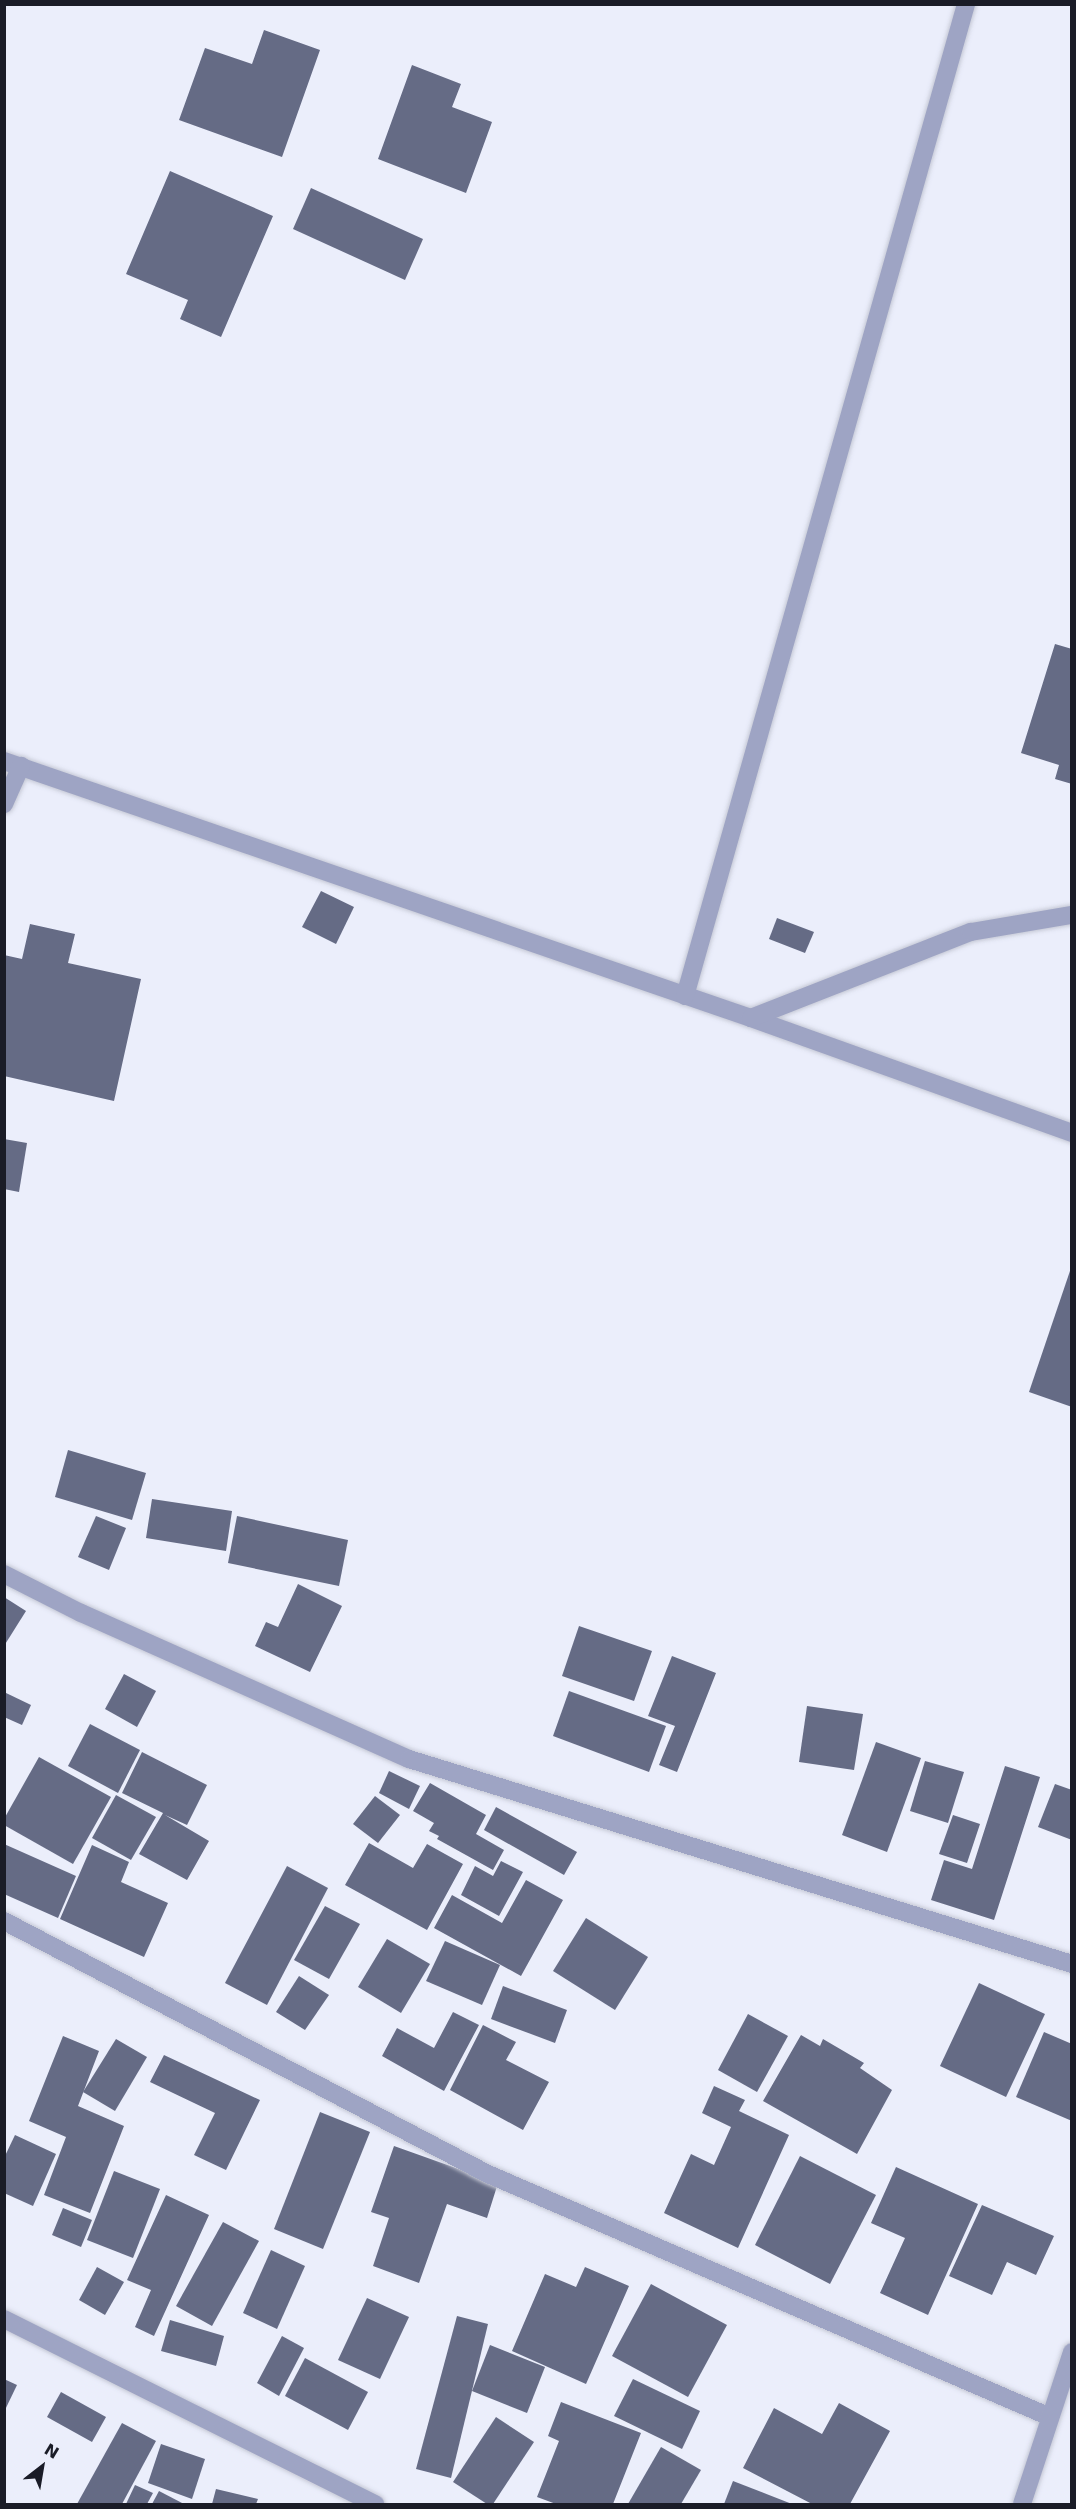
<!DOCTYPE html>
<html>
<head>
<meta charset="utf-8">
<style>
  body { margin:0 }
  #map { position:relative; width:1076px; height:2509px; overflow:hidden; background:#ebeefb; font-family:"DejaVu Sans",sans-serif }
  div>[style] { position:absolute }
  [style*='--x'] { left:calc(var(--x)*1px); top:calc(var(--y)*1px); width:calc(var(--w)*1px); rotate:calc(var(--a)*1deg) }
  .building>* { inset:0; background:#656b85 }
  .roads { filter:drop-shadow(0 0 2px #c5c8d5) drop-shadow(0 0 2px #c5c8d5) }
  .street>* { height:18px; margin:-9px; padding:0 9px; transform-origin:9px; border-radius:9px; background:#9ea4c4 }
  span { translate:-50% -50%; white-space:nowrap; text-align:center; line-height:1.15; -webkit-text-stroke:4.5px #ebeefb; paint-order:stroke }
  .frame { position:absolute; inset:0; border:6px solid #1a1c27; pointer-events:none }
  .north { position:absolute; left:12px; top:2437px; width:60px; height:60px; -webkit-text-stroke:4px #ebeefb; paint-order:stroke; rotate:31deg; font-size:16px; font-weight:700; line-height:24px; text-align:center; color:#1a1c27 }
  .north::after { content:''; display:block; margin:auto; width:21px; height:27px; background:#1a1c27; clip-path:polygon(50% 0,100% 100%,50% 72%,0 100%) }
</style>
</head>
<body>
<div id="map">
  <div class="building">
    <div style="clip-path:polygon(264px 30px,320px 50px,282px 157px,179px 120px,205px 48px,252px 64px)"></div>
    <div style="clip-path:polygon(412px 65px,461px 84px,452px 107px,492px 122px,466px 193px,378px 159px)"></div>
    <div style="clip-path:polygon(170px 171px,273px 216px,221px 337px,180px 319px,188px 300px,126px 274px)"></div>
    <div style="clip-path:polygon(311px 188px,423px 239px,405px 280px,293px 229px)"></div>
    <div style="clip-path:polygon(1055px 644px,1072px 649px,1072px 784px,1055px 779px,1059px 765px,1021px 753px)"></div>
    <div style="clip-path:polygon(321px 891px,354px 907px,336px 944px,302px 927px)"></div>
    <div style="clip-path:polygon(777px 918px,814px 932px,805px 953px,769px 939px)"></div>
    <div style="clip-path:polygon(30px 924px,75px 934px,68px 963px,141px 979px,114px 1101px,4px 1076px,4px 955px,22px 959px)"></div>
    <div style="clip-path:polygon(4px 1139px,27px 1143px,19px 1192px,4px 1189px)"></div>
    <div style="clip-path:polygon(1072px 1265px,1072px 1407px,1029px 1392px)"></div>
    <div style="clip-path:polygon(68px 1450px,146px 1473px,132px 1520px,55px 1497px)"></div>
    <div style="clip-path:polygon(152px 1499px,232px 1511px,226px 1551px,146px 1538px)"></div>
    <div style="clip-path:polygon(96px 1516px,126px 1528px,109px 1570px,78px 1557px)"></div>
    <div style="clip-path:polygon(237px 1516px,348px 1540px,339px 1586px,228px 1563px)"></div>
    <div style="clip-path:polygon(298px 1584px,342px 1606px,310px 1672px,255px 1646px,266px 1622px,278px 1627px)"></div>
    <div style="clip-path:polygon(4px 1597px,26px 1611px,4px 1646px)"></div>
    <div style="clip-path:polygon(579px 1626px,652px 1651px,634px 1701px,562px 1676px)"></div>
    <div style="clip-path:polygon(672px 1656px,716px 1673px,677px 1772px,659px 1765px,675px 1726px,648px 1716px)"></div>
    <div style="clip-path:polygon(124px 1674px,156px 1691px,137px 1727px,105px 1709px)"></div>
    <div style="clip-path:polygon(569px 1691px,666px 1726px,649px 1772px,553px 1736px)"></div>
    <div style="clip-path:polygon(4px 1692px,31px 1705px,22px 1725px,4px 1717px)"></div>
    <div style="clip-path:polygon(807px 1706px,863px 1714px,854px 1770px,799px 1762px)"></div>
    <div style="clip-path:polygon(90px 1724px,140px 1750px,118px 1793px,68px 1766px)"></div>
    <div style="clip-path:polygon(876px 1742px,921px 1758px,887px 1852px,842px 1835px)"></div>
    <div style="clip-path:polygon(142px 1752px,207px 1785px,187px 1825px,165px 1815px,209px 1841px,187px 1880px,139px 1854px,163px 1813px,122px 1793px)"></div>
    <div style="clip-path:polygon(39px 1757px,111px 1797px,73px 1864px,4px 1825px,4px 1819px)"></div>
    <div style="clip-path:polygon(925px 1761px,964px 1772px,948px 1823px,910px 1811px)"></div>
    <div style="clip-path:polygon(1005px 1766px,1040px 1777px,994px 1920px,931px 1900px,944px 1860px,972px 1869px)"></div>
    <div style="clip-path:polygon(389px 1771px,420px 1786px,409px 1809px,379px 1793px)"></div>
    <div style="clip-path:polygon(430px 1783px,486px 1815px,476px 1834px,504px 1850px,493px 1870px,437px 1839px,439px 1836px,429px 1831px,434px 1823px,413px 1811px)"></div>
    <div style="clip-path:polygon(1055px 1784px,1072px 1790px,1072px 1840px,1038px 1827px)"></div>
    <div style="clip-path:polygon(116px 1795px,156px 1817px,131px 1860px,92px 1838px)"></div>
    <div style="clip-path:polygon(375px 1796px,400px 1815px,378px 1843px,353px 1824px)"></div>
    <div style="clip-path:polygon(496px 1807px,577px 1852px,564px 1875px,484px 1830px)"></div>
    <div style="clip-path:polygon(953px 1815px,980px 1824px,967px 1863px,939px 1854px)"></div>
    <div style="clip-path:polygon(369px 1843px,413px 1868px,427px 1844px,463px 1864px,427px 1930px,345px 1885px)"></div>
    <div style="clip-path:polygon(4px 1844px,76px 1876px,58px 1918px,4px 1894px)"></div>
    <div style="clip-path:polygon(92px 1845px,129px 1862px,121px 1882px,168px 1903px,144px 1957px,60px 1919px)"></div>
    <div style="clip-path:polygon(501px 1861px,523px 1872px,499px 1916px,461px 1895px,475px 1866px,493px 1876px)"></div>
    <div style="clip-path:polygon(287px 1866px,328px 1888px,267px 2005px,225px 1983px)"></div>
    <div style="clip-path:polygon(526px 1880px,563px 1900px,521px 1976px,434px 1928px,452px 1895px,502px 1923px)"></div>
    <div style="clip-path:polygon(325px 1906px,360px 1924px,329px 1979px,294px 1960px)"></div>
    <div style="clip-path:polygon(586px 1918px,648px 1957px,615px 2010px,553px 1971px)"></div>
    <div style="clip-path:polygon(387px 1939px,430px 1964px,401px 2013px,358px 1987px)"></div>
    <div style="clip-path:polygon(445px 1941px,500px 1965px,482px 2005px,426px 1981px)"></div>
    <div style="clip-path:polygon(299px 1976px,329px 1995px,305px 2030px,276px 2012px)"></div>
    <div style="clip-path:polygon(979px 1983px,1045px 2014px,1006px 2097px,940px 2066px)"></div>
    <div style="clip-path:polygon(503px 1986px,567px 2010px,555px 2043px,491px 2019px)"></div>
    <div style="clip-path:polygon(453px 2012px,479px 2025px,444px 2091px,382px 2056px,397px 2028px,434px 2048px)"></div>
    <div style="clip-path:polygon(748px 2014px,788px 2036px,757px 2092px,718px 2070px)"></div>
    <div style="clip-path:polygon(483px 2025px,516px 2042px,506px 2060px,549px 2082px,523px 2130px,450px 2090px)"></div>
    <div style="clip-path:polygon(1044px 2032px,1072px 2044px,1072px 2121px,1016px 2097px)"></div>
    <div style="clip-path:polygon(801px 2035px,820px 2046px,823px 2039px,864px 2063px,860px 2068px,892px 2090px,857px 2154px,763px 2101px)"></div>
    <div style="clip-path:polygon(63px 2036px,99px 2051px,78px 2106px,124px 2126px,90px 2213px,44px 2195px,66px 2137px,29px 2121px)"></div>
    <div style="clip-path:polygon(116px 2039px,147px 2057px,115px 2111px,83px 2092px)"></div>
    <div style="clip-path:polygon(164px 2055px,260px 2100px,226px 2170px,194px 2155px,215px 2113px,150px 2082px)"></div>
    <div style="clip-path:polygon(714px 2086px,745px 2100px,739px 2111px,789px 2135px,738px 2248px,664px 2213px,691px 2154px,714px 2165px,731px 2127px,702px 2113px)"></div>
    <div style="clip-path:polygon(320px 2112px,370px 2132px,323px 2249px,274px 2229px)"></div>
    <div style="clip-path:polygon(15px 2135px,56px 2154px,33px 2206px,4px 2193px,4px 2158px)"></div>
    <div style="clip-path:polygon(394px 2146px,498px 2183px,487px 2218px,447px 2204px,419px 2283px,373px 2266px,389px 2218px,371px 2212px)"></div>
    <div style="clip-path:polygon(800px 2156px,876px 2195px,830px 2284px,755px 2245px)"></div>
    <div style="clip-path:polygon(896px 2167px,978px 2204px,928px 2315px,880px 2293px,905px 2238px,871px 2223px)"></div>
    <div style="clip-path:polygon(114px 2171px,160px 2189px,133px 2258px,87px 2240px)"></div>
    <div style="clip-path:polygon(166px 2195px,209px 2215px,154px 2336px,135px 2327px,151px 2290px,127px 2280px)"></div>
    <div style="clip-path:polygon(982px 2205px,1054px 2236px,1036px 2275px,1007px 2262px,992px 2295px,949px 2276px)"></div>
    <div style="clip-path:polygon(63px 2208px,92px 2220px,81px 2247px,52px 2235px)"></div>
    <div style="clip-path:polygon(223px 2222px,259px 2241px,212px 2326px,176px 2306px)"></div>
    <div style="clip-path:polygon(271px 2250px,305px 2266px,277px 2329px,243px 2313px)"></div>
    <div style="clip-path:polygon(97px 2267px,124px 2282px,105px 2315px,79px 2300px)"></div>
    <div style="clip-path:polygon(585px 2267px,629px 2286px,586px 2384px,512px 2351px,545px 2274px,576px 2287px)"></div>
    <div style="clip-path:polygon(651px 2284px,727px 2325px,688px 2397px,612px 2356px)"></div>
    <div style="clip-path:polygon(367px 2298px,409px 2317px,380px 2379px,338px 2360px)"></div>
    <div style="clip-path:polygon(457px 2316px,488px 2324px,451px 2478px,416px 2469px)"></div>
    <div style="clip-path:polygon(170px 2320px,224px 2336px,216px 2366px,161px 2351px)"></div>
    <div style="clip-path:polygon(282px 2336px,304px 2348px,279px 2396px,257px 2383px)"></div>
    <div style="clip-path:polygon(490px 2345px,545px 2367px,527px 2413px,472px 2391px)"></div>
    <div style="clip-path:polygon(305px 2358px,368px 2392px,348px 2430px,285px 2396px)"></div>
    <div style="clip-path:polygon(4px 2379px,17px 2385px,4px 2412px)"></div>
    <div style="clip-path:polygon(633px 2379px,700px 2411px,682px 2449px,614px 2416px)"></div>
    <div style="clip-path:polygon(61px 2392px,106px 2417px,92px 2442px,47px 2417px)"></div>
    <div style="clip-path:polygon(561px 2402px,641px 2433px,613px 2504px,556px 2504px,537px 2497px,559px 2441px,548px 2436px)"></div>
    <div style="clip-path:polygon(839px 2403px,890px 2431px,850px 2504px,812px 2504px,743px 2468px,774px 2408px,822px 2434px)"></div>
    <div style="clip-path:polygon(496px 2417px,534px 2442px,493px 2504px,487px 2504px,453px 2482px)"></div>
    <div style="clip-path:polygon(122px 2423px,156px 2441px,122px 2504px,77px 2504px)"></div>
    <div style="clip-path:polygon(161px 2444px,205px 2459px,192px 2499px,148px 2483px)"></div>
    <div style="clip-path:polygon(661px 2447px,701px 2470px,681px 2504px,628px 2504px)"></div>
    <div style="clip-path:polygon(733px 2481px,792px 2504px,724px 2504px)"></div>
    <div style="clip-path:polygon(135px 2485px,153px 2493px,147px 2504px,126px 2504px)"></div>
    <div style="clip-path:polygon(216px 2489px,258px 2499px,256px 2504px,212px 2504px)"></div>
    <div style="clip-path:polygon(159px 2491px,184px 2504px,152px 2504px)"></div>
  </div>
  <div class="roads">
    <div class="street">
      <div style="--x:4;--y:761;--w:790;--a:18.99"></div>
      <div style="--x:751;--y:1018;--w:341;--a:19.7"></div>
      <div style="--x:4;--y:804;--w:42;--a:-65.9"></div>
      <div style="--x:685;--y:996;--w:1031;--a:-74.18"></div>
      <div style="--x:751;--y:1018;--w:236;--a:-21.4"></div>
      <div style="--x:971;--y:932;--w:102;--a:-9.6"></div>
      <div style="--x:4;--y:1574;--w:86;--a:26.9"></div>
      <div style="--x:81;--y:1613;--w:359;--a:24"></div>
      <div style="--x:409;--y:1759;--w:694;--a:17.18"></div>
      <div style="--x:4;--y:1921;--w:546;--a:27.6"></div>
      <div style="--x:488;--y:2174;--w:612;--a:23.38"></div>
      <div style="--x:4;--y:2319;--w:415;--a:26.5"></div>
      <div style="--x:1022;--y:2504;--w:160;--a:-71.8"></div>
    </div>
  </div>
  <div class="frame"></div>
  <div class="north">N</div>
</div>
</body>
</html>
